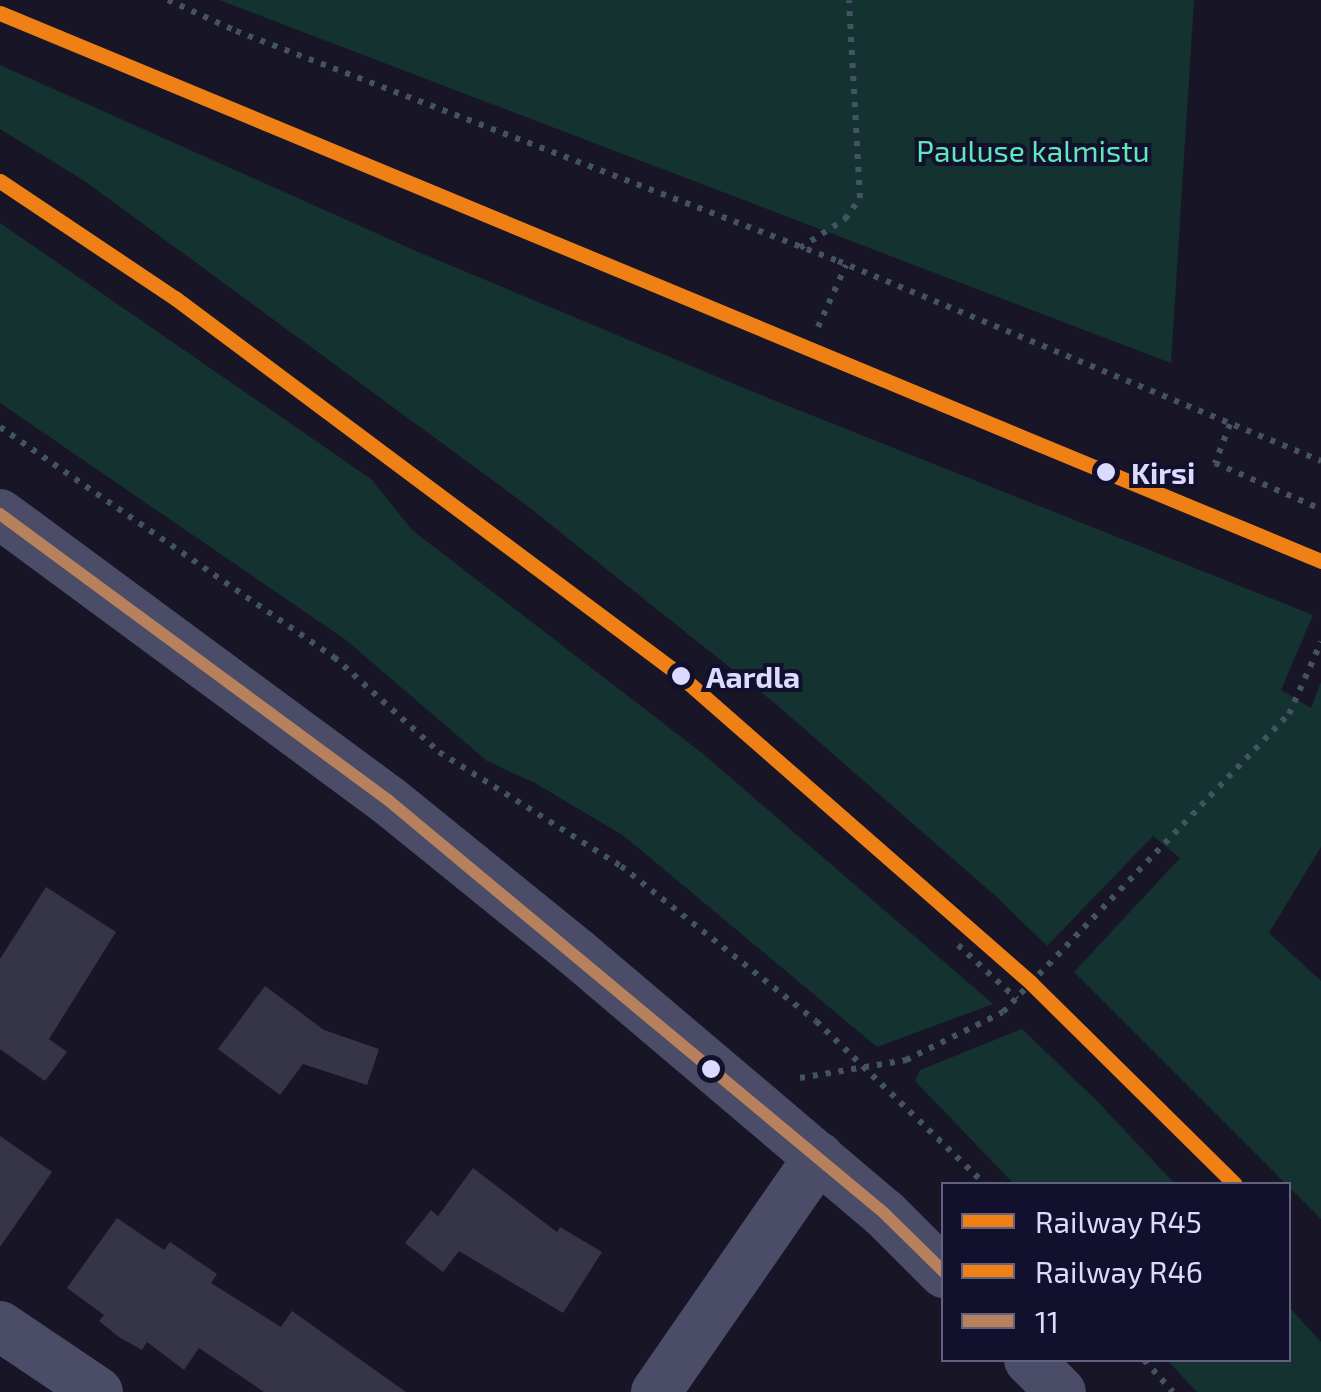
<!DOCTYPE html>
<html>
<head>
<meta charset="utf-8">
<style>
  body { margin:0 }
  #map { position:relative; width:1321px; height:1392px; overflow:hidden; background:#181626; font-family:"Exo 2",sans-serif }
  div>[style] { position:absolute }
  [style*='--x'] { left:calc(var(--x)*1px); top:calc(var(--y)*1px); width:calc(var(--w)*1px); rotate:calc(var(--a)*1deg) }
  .green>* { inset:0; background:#133230 }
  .building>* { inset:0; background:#363447 }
  .path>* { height:6px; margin-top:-3px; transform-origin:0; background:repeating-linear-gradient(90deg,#435362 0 5px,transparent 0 13px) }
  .minor>* { height:50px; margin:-25px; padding:0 25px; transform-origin:25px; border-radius:25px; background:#4b4c67 }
  .bus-1>* { height:12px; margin:-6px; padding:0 6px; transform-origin:6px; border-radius:6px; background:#b6815c }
  .rail-1>* { height:15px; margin:-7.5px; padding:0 7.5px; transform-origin:7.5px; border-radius:7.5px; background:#ef8016 }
  .rail-2>* { height:15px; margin:-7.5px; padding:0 7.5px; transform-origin:7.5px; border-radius:7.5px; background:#ef8016 }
  .dots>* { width:28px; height:28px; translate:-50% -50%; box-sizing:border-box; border:5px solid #12102c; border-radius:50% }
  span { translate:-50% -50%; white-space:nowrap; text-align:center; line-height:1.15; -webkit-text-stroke:8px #12102c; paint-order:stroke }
  .park-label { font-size:30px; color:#5fe7ba }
  .stop-label { font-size:30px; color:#dcdbff; font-weight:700 }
  .left { translate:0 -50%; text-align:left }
  .legend { position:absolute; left:941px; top:1182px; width:350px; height:180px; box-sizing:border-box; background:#12102c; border:2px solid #636180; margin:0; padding:12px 18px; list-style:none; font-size:30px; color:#dcdbff }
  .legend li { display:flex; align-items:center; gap:20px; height:50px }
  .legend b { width:50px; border:2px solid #636180 }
</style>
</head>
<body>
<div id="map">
  <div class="green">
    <div style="clip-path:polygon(219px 0,1194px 0,1171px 363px)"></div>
    <div style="clip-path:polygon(0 65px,416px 251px,756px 393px,1313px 615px,1281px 690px,1311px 708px,1321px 682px,1321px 847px,1269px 933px,1321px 981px,1321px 1219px,1074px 972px,1180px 858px,1153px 836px,1047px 946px,999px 899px,777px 705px,525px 504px,86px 182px,0 129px)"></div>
    <div style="clip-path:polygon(0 223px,371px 479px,412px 530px,702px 753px,993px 1004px,877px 1047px,624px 836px,535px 783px,487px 761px,346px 640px,0 403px)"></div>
    <div style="clip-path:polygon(1022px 1029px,1097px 1101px,1175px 1184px,1014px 1184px,915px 1081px,920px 1070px)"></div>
    <div style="clip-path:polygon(1289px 1307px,1321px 1342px,1321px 1392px,1197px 1392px,1167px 1360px,1288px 1360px)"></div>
  </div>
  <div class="building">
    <div style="clip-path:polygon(46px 887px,116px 932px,49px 1039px,67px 1052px,45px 1081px,0 1049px,0 959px)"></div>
    <div style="clip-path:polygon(265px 986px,324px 1030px,379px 1049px,367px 1085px,303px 1064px,280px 1095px,218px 1049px)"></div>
    <div style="clip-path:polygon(0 1136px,52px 1172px,0 1247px)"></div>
    <div style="clip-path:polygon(473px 1168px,557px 1232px,560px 1227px,602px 1252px,563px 1313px,459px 1251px,443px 1272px,405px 1243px,431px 1210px,438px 1216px)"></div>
    <div style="clip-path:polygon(117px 1218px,164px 1250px,170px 1242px,217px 1274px,211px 1283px,281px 1327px,292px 1311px,406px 1392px,264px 1392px,199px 1348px,184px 1370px,147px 1342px,142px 1350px,119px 1337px,99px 1321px,104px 1315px,67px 1288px)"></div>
  </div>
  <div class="path">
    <div style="--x:168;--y:0;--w:75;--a:24.5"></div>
    <div style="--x:236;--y:31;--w:644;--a:20.91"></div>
    <div style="--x:838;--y:261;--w:523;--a:22.49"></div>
    <div style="--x:800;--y:248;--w:54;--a:-32.8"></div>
    <div style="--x:845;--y:219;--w:26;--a:-54"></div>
    <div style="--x:860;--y:198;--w:198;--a:-93.2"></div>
    <div style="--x:818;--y:327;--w:68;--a:-65.7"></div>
    <div style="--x:1230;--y:424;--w:42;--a:111"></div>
    <div style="--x:1215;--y:463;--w:116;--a:23.5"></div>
    <div style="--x:0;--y:427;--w:406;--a:34.6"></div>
    <div style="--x:334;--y:657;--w:142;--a:42.1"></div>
    <div style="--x:439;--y:752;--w:215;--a:32.1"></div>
    <div style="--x:621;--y:866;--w:249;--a:38.5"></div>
    <div style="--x:816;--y:1021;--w:235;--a:44"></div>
    <div style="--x:958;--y:945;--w:80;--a:42.5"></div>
    <div style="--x:800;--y:1078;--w:108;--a:-9.6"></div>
    <div style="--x:906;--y:1060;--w:108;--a:-26.3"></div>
    <div style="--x:1003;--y:1012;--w:413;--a:-46.2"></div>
    <div style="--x:1289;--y:714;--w:79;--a:-66"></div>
    <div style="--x:1144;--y:1360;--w:43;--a:47.8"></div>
  </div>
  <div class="minor">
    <div style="--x:0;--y:514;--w:482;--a:36.4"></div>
    <div style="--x:388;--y:800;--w:243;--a:39"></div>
    <div style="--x:577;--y:953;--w:402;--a:40.3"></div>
    <div style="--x:884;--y:1213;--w:85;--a:45"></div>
    <div style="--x:0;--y:1326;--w:118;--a:34"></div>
    <div style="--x:1029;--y:1360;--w:45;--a:45"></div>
    <div style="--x:656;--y:1392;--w:286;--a:-55.3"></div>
  </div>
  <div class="bus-1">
    <div style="--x:0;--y:514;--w:482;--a:36.4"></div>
    <div style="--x:388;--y:800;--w:645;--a:39.78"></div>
    <div style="--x:884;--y:1213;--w:84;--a:44.5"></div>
  </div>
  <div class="rail-1">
    <div style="--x:0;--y:181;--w:211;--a:33.8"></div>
    <div style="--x:175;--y:298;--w:625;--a:36.74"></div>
    <div style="--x:676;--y:672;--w:472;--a:41.2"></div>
    <div style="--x:1031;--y:983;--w:286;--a:44.6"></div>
  </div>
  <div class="rail-2">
    <div style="--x:0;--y:13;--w:1430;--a:22.53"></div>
  </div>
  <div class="dots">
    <div style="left:1106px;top:472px;background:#dcdbff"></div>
    <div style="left:681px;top:676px;background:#dcdbff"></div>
    <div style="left:711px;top:1069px;background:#dcdbff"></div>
  </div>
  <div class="park-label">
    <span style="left:1033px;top:150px">Pauluse kalmistu</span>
  </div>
  <div class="stop-label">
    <span class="left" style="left:1131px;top:472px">Kirsi</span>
    <span class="left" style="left:706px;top:676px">Aardla</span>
  </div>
  <ul class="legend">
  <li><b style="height:12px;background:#ef8016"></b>Railway R45</li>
  <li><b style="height:12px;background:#ef8016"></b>Railway R46</li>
  <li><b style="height:12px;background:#b6815c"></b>11</li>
  </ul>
</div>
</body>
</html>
